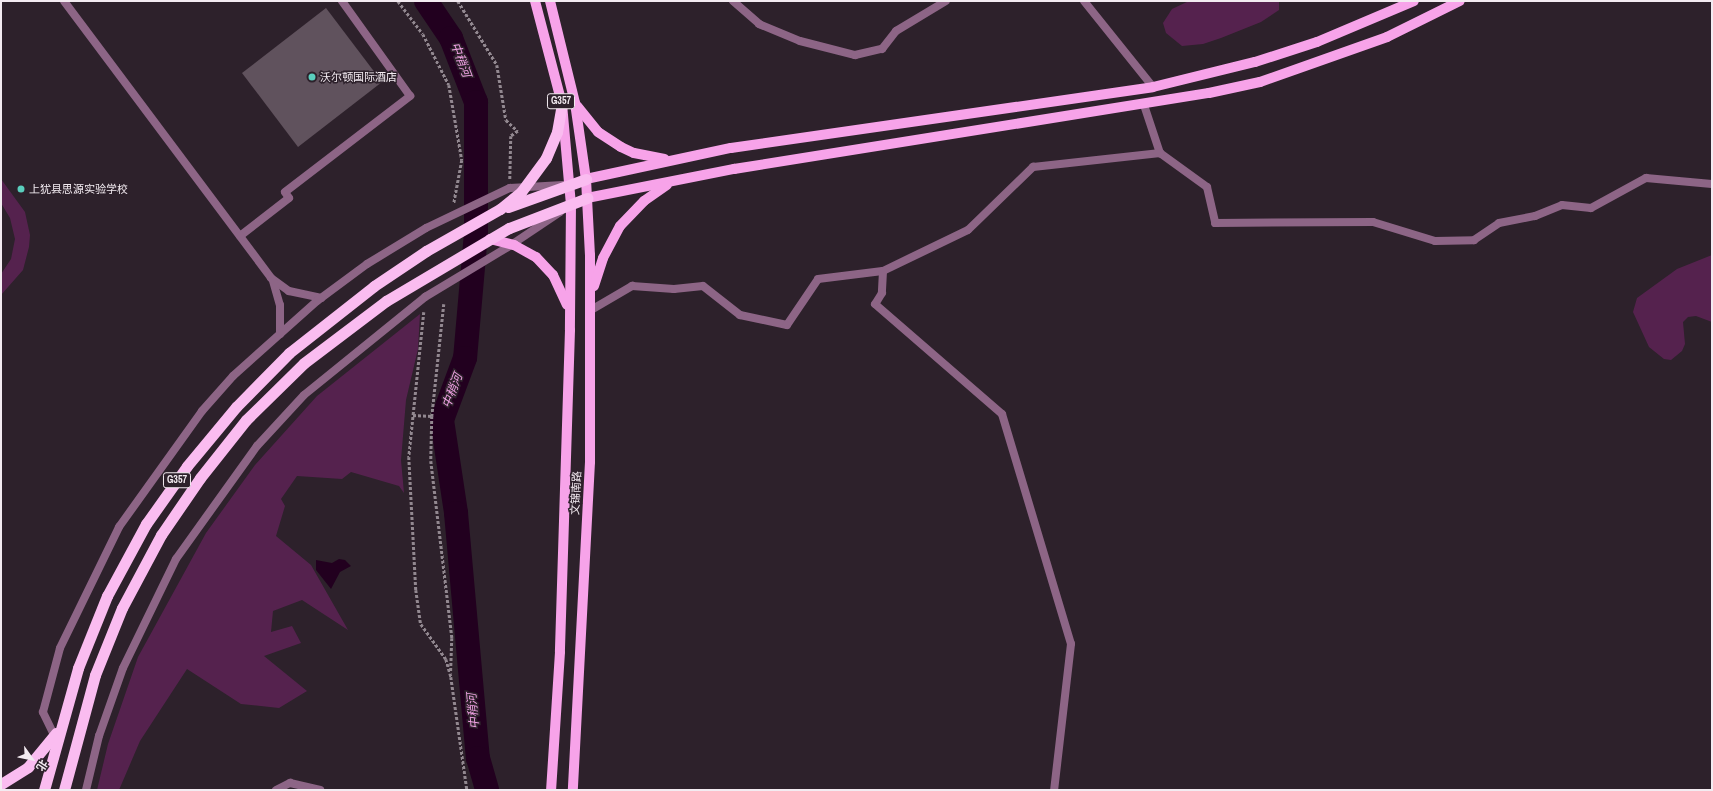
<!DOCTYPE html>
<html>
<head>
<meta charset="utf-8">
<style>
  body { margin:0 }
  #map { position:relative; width:1713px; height:791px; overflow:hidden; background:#2d212b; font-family:"Archivo Narrow","Noto Sans SC",sans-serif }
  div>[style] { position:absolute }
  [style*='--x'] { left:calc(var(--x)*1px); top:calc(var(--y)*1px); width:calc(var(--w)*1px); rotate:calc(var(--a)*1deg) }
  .green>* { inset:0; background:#55224e }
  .water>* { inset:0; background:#22001f }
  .river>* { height:24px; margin:-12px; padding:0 12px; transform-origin:12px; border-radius:12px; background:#22001f }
  .building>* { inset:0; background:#60525d }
  .path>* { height:2.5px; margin-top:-1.25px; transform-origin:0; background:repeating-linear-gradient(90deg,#928890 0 3px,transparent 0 5px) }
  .minor>* { height:8px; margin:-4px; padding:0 4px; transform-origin:4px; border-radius:4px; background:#8d6586 }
  .tertiary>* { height:8px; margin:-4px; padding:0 4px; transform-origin:4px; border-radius:4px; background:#8d6586 }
  .primary>* { height:10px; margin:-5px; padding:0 5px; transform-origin:5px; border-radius:5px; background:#f7a3e9 }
  .trunk>* { height:11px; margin:-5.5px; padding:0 5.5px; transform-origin:5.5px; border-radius:5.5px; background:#fabcf0 }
  .dots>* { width:11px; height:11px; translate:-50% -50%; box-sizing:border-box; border:2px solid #2d212b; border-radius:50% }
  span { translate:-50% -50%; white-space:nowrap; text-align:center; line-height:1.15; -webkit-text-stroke:3px #2d212b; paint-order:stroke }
  .shield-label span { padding:1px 3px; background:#2d212b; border:1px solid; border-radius:3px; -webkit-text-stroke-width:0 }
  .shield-label { font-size:10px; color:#f3ebf1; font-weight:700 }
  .poi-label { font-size:11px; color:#f3ebf1 }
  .left { translate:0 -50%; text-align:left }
  .street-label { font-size:11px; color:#f3ebf1 }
  .water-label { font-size:12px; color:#f1a2e5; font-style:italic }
  .frame { position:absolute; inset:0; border:2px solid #f3ebf1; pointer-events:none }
  .north { position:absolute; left:12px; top:739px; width:40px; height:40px; -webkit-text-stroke:3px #2d212b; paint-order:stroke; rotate:123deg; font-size:11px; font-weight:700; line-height:16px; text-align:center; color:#f3ebf1 }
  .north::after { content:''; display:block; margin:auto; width:14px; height:18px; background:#f3ebf1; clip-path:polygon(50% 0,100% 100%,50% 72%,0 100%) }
</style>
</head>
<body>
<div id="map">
  <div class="green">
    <div style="clip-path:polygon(1189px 1px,1279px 1px,1279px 10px,1261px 22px,1221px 38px,1203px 44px,1182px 46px,1166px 33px,1163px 23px,1172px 9px)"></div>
    <div style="clip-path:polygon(1px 179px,25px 212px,30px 235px,29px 247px,23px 270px,1px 295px,1px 274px,11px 259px,15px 239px,10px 218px,1px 203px)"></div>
    <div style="clip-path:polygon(1712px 255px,1712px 322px,1696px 316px,1688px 317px,1683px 322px,1685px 344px,1682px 351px,1671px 360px,1664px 359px,1649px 347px,1633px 312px,1637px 298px,1677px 269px)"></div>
    <div style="clip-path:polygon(420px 314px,418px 349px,406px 400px,401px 460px,404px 493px,399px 486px,351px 472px,342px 479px,297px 476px,281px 499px,285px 506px,276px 536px,311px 565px,348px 630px,302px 600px,273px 611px,271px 632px,292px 626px,301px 643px,264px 656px,307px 691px,279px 708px,241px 704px,187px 669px,140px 741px,119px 790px,97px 790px,108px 744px,138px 657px,206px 533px,255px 465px,317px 396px)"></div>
  </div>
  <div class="water">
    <div style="clip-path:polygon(339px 559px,345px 560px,351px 566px,340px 572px,331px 589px,316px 570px,316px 560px,332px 563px)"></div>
  </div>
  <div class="river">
    <div style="--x:426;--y:1;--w:45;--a:56"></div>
    <div style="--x:451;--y:38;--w:69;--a:68.7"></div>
    <div style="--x:476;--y:102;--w:131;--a:90"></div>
    <div style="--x:476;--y:233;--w:125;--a:95"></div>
    <div style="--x:465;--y:358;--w:66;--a:110.4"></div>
    <div style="--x:442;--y:420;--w:94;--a:81.4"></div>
    <div style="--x:456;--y:513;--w:246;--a:84.9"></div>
    <div style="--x:478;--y:758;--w:33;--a:74"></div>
  </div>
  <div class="building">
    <div style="clip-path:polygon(326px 8px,382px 82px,298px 147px,242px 73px)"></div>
  </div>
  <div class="path">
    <div style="--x:398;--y:1;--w:41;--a:52.9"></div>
    <div style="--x:423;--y:34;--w:57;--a:63"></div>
    <div style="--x:449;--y:85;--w:76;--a:80.2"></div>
    <div style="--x:462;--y:160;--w:44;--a:100.5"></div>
    <div style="--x:458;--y:1;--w:75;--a:58.6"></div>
    <div style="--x:497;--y:65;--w:56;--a:80.7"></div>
    <div style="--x:506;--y:120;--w:16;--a:43"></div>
    <div style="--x:518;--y:131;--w:9;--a:144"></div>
    <div style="--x:511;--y:136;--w:43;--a:91.3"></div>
    <div style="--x:444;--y:304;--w:113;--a:96.1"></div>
    <div style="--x:432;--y:416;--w:45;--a:91.3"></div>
    <div style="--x:431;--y:461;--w:178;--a:83.2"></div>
    <div style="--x:452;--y:638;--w:35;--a:92"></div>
    <div style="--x:424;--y:312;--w:146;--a:95.9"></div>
    <div style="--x:409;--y:457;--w:133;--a:87"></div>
    <div style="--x:416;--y:590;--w:34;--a:82"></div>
    <div style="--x:421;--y:624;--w:43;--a:54.5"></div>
    <div style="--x:446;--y:659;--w:19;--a:74"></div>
    <div style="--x:451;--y:677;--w:114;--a:81.9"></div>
    <div style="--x:413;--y:415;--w:19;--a:3"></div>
  </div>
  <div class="minor">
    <div style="--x:733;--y:1;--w:35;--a:41"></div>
    <div style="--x:759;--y:24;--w:44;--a:22.5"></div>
    <div style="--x:800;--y:41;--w:57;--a:14.3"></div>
    <div style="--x:855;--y:55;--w:28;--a:-13"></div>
    <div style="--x:882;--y:49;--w:23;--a:-52"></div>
    <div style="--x:896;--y:31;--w:58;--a:-31"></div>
    <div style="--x:1084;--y:1;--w:110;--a:51.3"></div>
    <div style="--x:1144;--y:105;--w:51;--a:71.6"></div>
    <div style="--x:1160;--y:153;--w:58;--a:35.9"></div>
    <div style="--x:1207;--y:187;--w:37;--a:77"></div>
    <div style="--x:1215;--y:223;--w:158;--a:-0.4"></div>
    <div style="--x:1373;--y:222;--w:65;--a:17"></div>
    <div style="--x:1435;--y:241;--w:39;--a:-1"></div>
    <div style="--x:1474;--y:240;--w:30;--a:-34"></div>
    <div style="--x:1499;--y:223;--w:37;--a:-11"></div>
    <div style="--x:1535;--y:216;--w:29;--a:-22"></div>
    <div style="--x:1562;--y:205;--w:29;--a:6"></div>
    <div style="--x:1591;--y:208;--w:63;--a:-28.6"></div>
    <div style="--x:1646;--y:178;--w:66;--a:5.2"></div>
    <div style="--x:240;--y:236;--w:62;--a:-37.8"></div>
    <div style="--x:289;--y:198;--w:7;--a:-124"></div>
    <div style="--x:285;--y:192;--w:158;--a:-37.5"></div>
    <div style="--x:410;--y:96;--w:117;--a:-125.6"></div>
    <div style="--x:883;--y:271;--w:94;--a:-25.8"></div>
    <div style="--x:968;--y:230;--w:91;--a:-44.1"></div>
    <div style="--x:1033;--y:167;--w:128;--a:-6.3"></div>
    <div style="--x:591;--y:310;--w:48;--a:-30.3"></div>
    <div style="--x:632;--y:286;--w:42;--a:4.1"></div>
    <div style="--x:674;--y:289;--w:29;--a:-6"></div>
    <div style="--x:703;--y:286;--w:47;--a:38.1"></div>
    <div style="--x:740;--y:315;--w:48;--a:12"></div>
    <div style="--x:787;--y:325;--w:55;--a:-56"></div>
    <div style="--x:818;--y:279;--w:65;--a:-7"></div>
    <div style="--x:883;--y:271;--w:22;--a:93"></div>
    <div style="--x:882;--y:293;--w:13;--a:122"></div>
    <div style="--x:875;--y:304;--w:168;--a:40.9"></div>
    <div style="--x:1002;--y:414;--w:240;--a:73.3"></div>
    <div style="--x:1071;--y:644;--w:147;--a:96.6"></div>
    <div style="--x:276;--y:790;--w:16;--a:-27"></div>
    <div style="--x:290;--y:783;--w:31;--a:13"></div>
  </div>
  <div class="tertiary">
    <div style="--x:64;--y:1;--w:346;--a:53.2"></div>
    <div style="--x:271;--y:278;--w:22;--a:36"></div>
    <div style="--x:289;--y:291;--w:33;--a:12"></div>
    <div style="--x:273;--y:281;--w:25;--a:74"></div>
    <div style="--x:280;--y:305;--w:29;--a:90"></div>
    <div style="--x:56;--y:739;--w:30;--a:-116"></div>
    <div style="--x:43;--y:712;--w:66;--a:-75.1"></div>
    <div style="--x:60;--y:648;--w:135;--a:-64"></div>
    <div style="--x:119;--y:527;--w:143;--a:-54.4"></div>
    <div style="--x:202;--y:411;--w:47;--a:-48.5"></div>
    <div style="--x:233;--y:376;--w:113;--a:-41.8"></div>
    <div style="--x:317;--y:301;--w:62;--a:-36.5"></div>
    <div style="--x:367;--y:264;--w:69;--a:-31.4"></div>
    <div style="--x:426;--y:228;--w:93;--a:-25.5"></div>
    <div style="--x:510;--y:188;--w:53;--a:-3.2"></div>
    <div style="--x:86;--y:790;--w:56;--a:-76.5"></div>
    <div style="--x:99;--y:736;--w:72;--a:-70.6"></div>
    <div style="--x:123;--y:668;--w:121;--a:-64.1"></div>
    <div style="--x:176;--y:559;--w:139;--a:-54.4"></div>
    <div style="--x:257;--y:446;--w:69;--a:-47.3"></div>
    <div style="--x:304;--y:395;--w:156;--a:-39"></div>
    <div style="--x:425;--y:297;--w:97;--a:-31.1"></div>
    <div style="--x:508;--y:247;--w:63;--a:-33.9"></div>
  </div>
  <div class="primary">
    <div style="--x:535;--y:1;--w:106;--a:75.3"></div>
    <div style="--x:562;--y:104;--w:100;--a:84.9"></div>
    <div style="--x:571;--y:204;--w:126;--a:90.5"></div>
    <div style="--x:570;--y:330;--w:322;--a:91.8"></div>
    <div style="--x:560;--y:652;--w:138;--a:93.7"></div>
    <div style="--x:550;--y:1;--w:105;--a:76.2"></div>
    <div style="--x:575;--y:103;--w:77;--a:81.8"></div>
    <div style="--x:586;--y:179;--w:76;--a:87"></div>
    <div style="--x:590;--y:255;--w:207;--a:90"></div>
    <div style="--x:590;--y:462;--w:328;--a:93"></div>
    <div style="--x:577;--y:106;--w:33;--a:51"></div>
    <div style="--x:598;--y:132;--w:27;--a:33"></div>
    <div style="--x:621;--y:147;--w:14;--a:25"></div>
    <div style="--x:634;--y:153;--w:31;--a:11"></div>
    <div style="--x:586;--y:179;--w:148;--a:-12.1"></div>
    <div style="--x:731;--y:148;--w:426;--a:-8.2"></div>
    <div style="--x:1153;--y:87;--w:105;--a:-13.8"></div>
    <div style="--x:1255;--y:62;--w:65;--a:-17.9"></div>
    <div style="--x:1317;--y:42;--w:105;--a:-22.9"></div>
    <div style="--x:587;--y:198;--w:150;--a:-11.2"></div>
    <div style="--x:734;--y:169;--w:481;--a:-9.1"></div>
    <div style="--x:1209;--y:93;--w:52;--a:-12.2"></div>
    <div style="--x:1260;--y:82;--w:135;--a:-19.5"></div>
    <div style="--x:1387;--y:37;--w:81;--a:-26.3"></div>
    <div style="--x:490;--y:239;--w:25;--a:14"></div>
    <div style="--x:514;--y:245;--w:25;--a:29"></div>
    <div style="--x:536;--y:257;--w:25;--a:47"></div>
    <div style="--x:553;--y:275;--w:33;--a:65"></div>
    <div style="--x:594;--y:286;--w:29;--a:-72"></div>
    <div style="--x:603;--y:258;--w:36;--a:-62"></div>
    <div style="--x:620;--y:226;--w:35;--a:-46"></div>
    <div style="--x:644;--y:201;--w:28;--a:-35"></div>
  </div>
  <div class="trunk">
    <div style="--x:508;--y:207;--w:83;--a:-19.7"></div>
    <div style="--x:1;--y:784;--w:32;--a:-32"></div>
    <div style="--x:28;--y:767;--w:44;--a:-50.5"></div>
    <div style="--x:44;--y:790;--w:127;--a:-74.4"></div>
    <div style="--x:78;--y:668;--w:78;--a:-68.1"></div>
    <div style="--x:107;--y:596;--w:82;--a:-61.6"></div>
    <div style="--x:146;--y:524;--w:71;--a:-54.7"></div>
    <div style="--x:187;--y:466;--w:77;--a:-50.3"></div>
    <div style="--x:236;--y:407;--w:76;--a:-45.5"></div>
    <div style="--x:289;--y:353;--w:108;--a:-38.2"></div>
    <div style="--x:374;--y:286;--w:63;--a:-33.9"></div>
    <div style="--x:426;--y:251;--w:85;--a:-29.6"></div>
    <div style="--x:500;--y:209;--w:27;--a:-39"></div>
    <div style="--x:521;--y:192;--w:42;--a:-53.7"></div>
    <div style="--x:546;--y:158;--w:28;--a:-67"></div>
    <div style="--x:557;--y:132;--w:28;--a:-80"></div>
    <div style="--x:64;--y:790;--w:119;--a:-74.9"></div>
    <div style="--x:95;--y:675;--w:72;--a:-68.1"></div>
    <div style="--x:122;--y:608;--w:83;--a:-61.9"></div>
    <div style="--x:161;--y:535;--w:69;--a:-55.6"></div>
    <div style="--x:200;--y:478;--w:74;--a:-51.6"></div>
    <div style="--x:246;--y:420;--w:81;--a:-44.5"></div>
    <div style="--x:304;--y:363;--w:103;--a:-37.1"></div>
    <div style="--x:386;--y:301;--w:143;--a:-30.7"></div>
    <div style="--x:509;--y:228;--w:84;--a:-21"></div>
  </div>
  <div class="dots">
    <div style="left:312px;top:77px;background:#5acebd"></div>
    <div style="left:21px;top:189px;background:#5acebd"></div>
  </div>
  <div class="shield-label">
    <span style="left:561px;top:101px">G357</span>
    <span style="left:177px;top:480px">G357</span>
  </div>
  <div class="poi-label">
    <span class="left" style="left:320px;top:77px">沃尔顿国际酒店</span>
    <span class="left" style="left:29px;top:189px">上犹县思源实验学校</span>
  </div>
  <div class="street-label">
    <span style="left:576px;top:493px;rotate:-87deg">文锦南路</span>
  </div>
  <div class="water-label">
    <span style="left:460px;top:60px;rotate:69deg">中稍河</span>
    <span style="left:453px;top:391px;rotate:-69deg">中稍河</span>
    <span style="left:474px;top:711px;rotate:-95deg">中稍河</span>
  </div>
  <div class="frame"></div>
  <div class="north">北</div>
</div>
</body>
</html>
